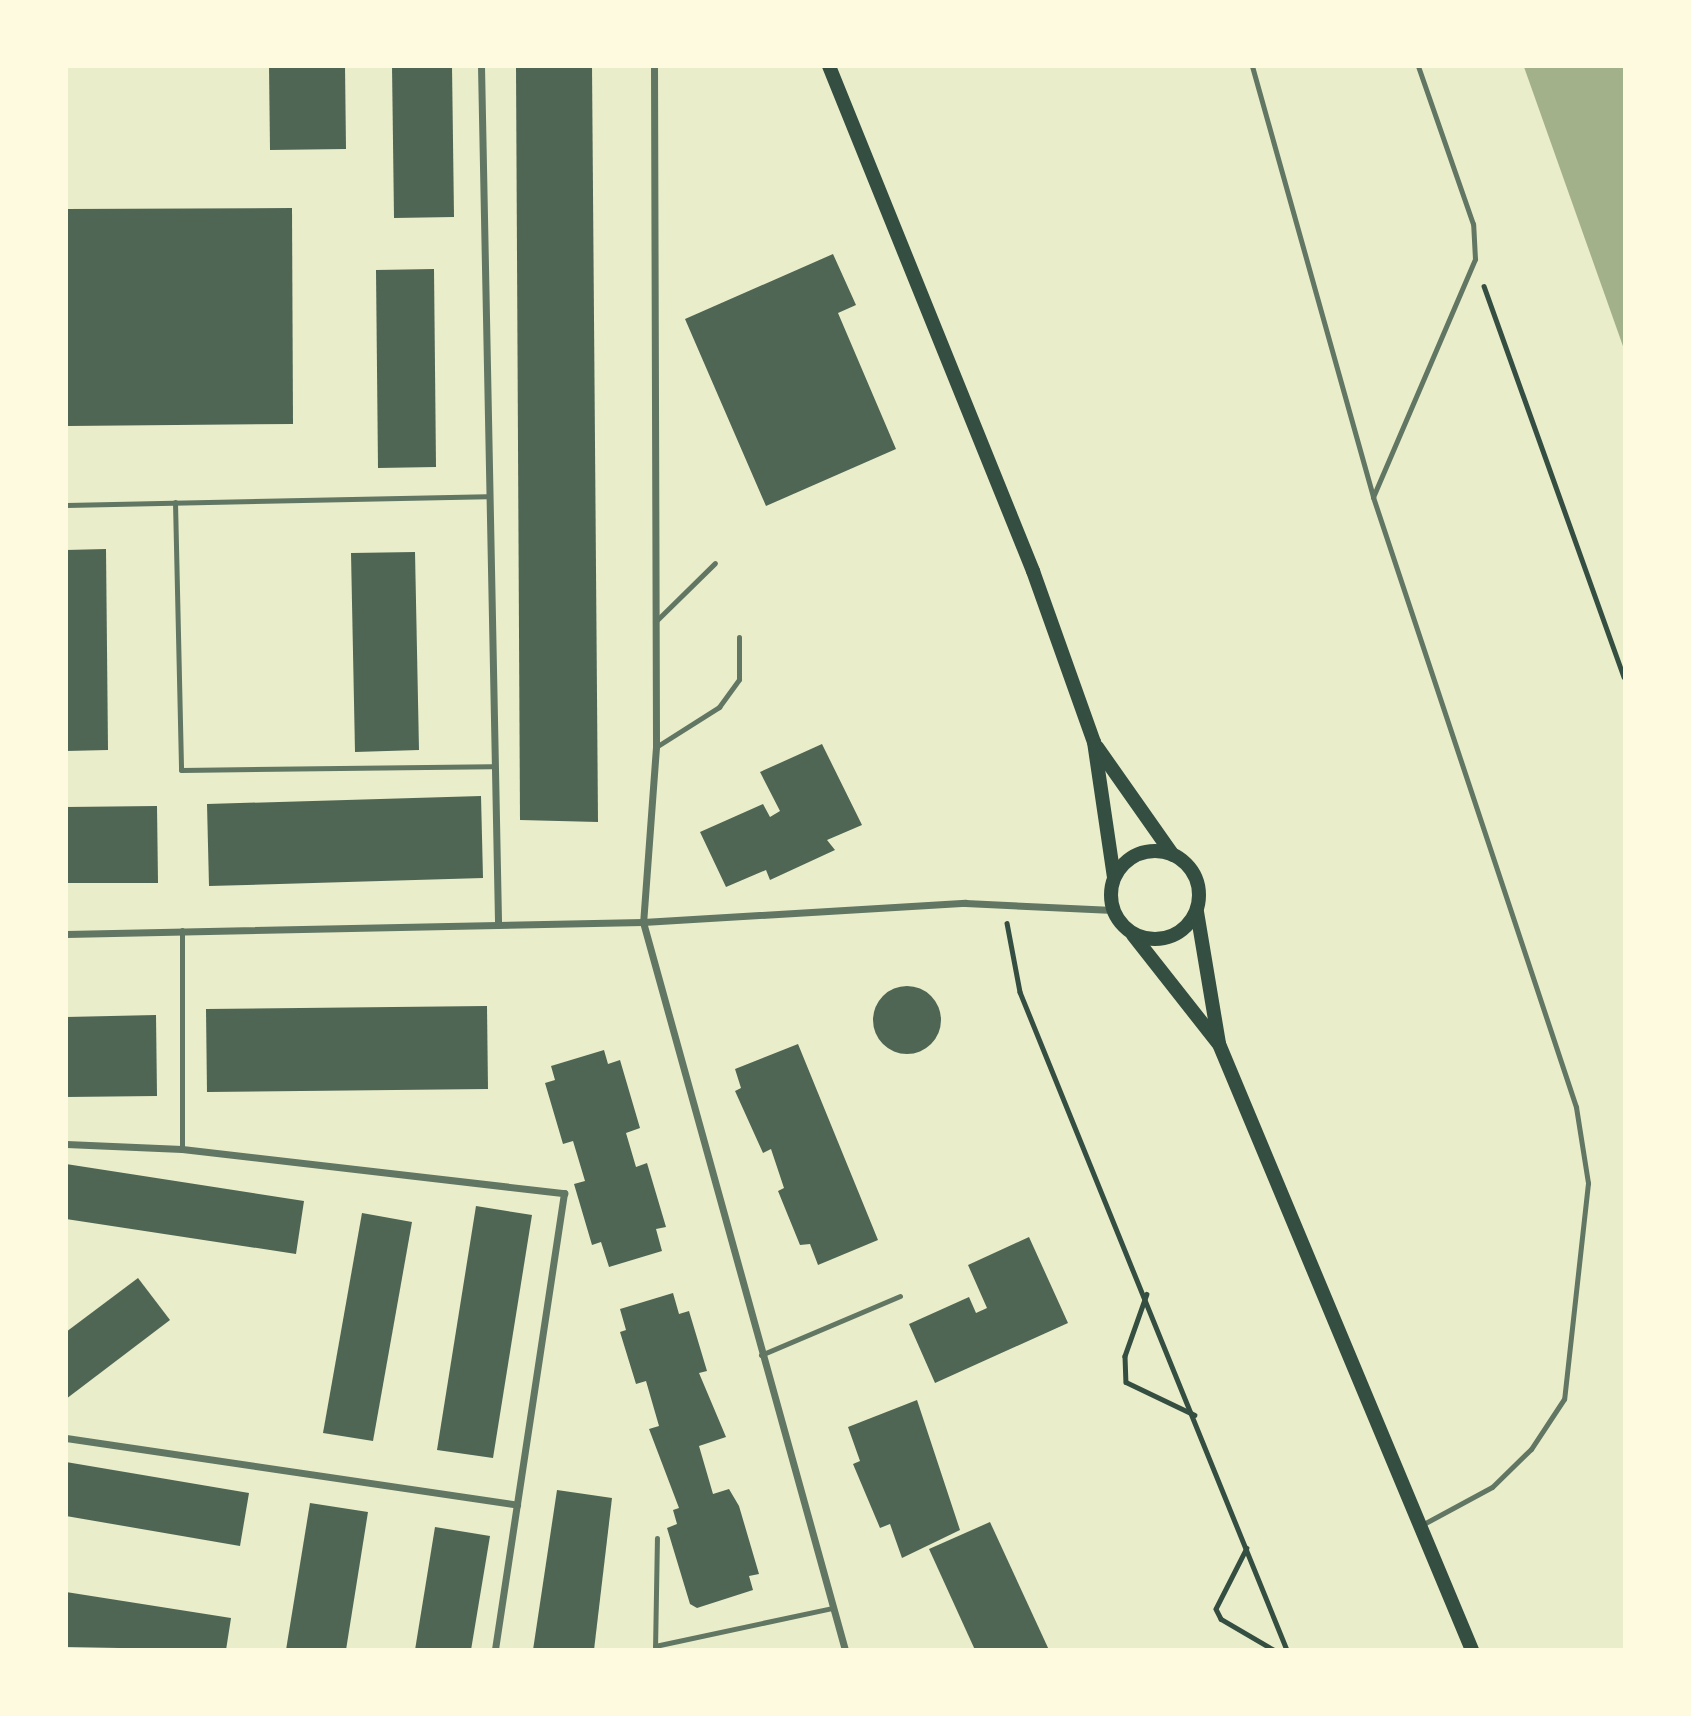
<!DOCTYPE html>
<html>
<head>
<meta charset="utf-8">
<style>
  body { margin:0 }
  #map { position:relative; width:1691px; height:1716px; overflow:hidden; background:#e9edc9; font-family:Lato,sans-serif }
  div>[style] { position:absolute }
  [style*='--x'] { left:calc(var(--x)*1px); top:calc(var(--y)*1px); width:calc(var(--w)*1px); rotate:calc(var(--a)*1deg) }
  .water>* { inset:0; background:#a3b18a }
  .building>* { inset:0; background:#4f6655 }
  .round { border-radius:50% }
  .path>* { height:4.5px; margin:-2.25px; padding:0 2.25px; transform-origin:2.25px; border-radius:2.25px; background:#344e41 }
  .service>* { height:5px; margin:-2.5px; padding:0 2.5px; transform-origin:2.5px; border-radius:2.5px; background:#617663 }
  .minor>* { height:7px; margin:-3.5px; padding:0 3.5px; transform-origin:3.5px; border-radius:3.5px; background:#617663 }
  .secondary>* { height:14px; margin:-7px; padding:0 7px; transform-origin:7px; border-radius:7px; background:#344e41 }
  .secondary>.ring { margin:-7px; padding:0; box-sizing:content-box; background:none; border:14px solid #344e41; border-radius:50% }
  span { translate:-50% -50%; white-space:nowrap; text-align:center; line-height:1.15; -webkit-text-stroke:5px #fefae0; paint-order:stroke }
  .frame { position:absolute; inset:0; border:68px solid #fefae0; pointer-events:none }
</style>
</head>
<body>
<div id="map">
  <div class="water">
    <div style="clip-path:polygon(1524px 67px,1624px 67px,1624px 349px)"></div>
  </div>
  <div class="building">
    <div style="clip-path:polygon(269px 66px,345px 66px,346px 149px,270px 150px)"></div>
    <div style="clip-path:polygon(392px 66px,452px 66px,454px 217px,394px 218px)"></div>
    <div style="clip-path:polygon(516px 66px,592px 66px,598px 822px,520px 820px)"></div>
    <div style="clip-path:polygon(292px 208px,293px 424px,68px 426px,66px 209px)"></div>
    <div style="clip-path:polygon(833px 254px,856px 305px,838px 313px,896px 449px,766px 506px,685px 319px)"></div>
    <div style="clip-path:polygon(434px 269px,436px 467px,378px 468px,376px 270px)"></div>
    <div style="clip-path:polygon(106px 549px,108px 750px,66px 751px,66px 550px)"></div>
    <div style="clip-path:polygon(415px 552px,419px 750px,355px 752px,351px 553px)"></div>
    <div style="clip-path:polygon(822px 744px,862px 825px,827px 840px,835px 850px,770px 880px,766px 870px,726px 887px,700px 832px,763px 804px,770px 817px,780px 811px,760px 772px)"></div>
    <div style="clip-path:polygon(481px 796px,483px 878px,209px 886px,207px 804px)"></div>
    <div style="clip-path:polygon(157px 806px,158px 883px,66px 883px,66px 807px)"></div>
    <div class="round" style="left:873px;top:986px;width:68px;height:68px"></div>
    <div style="clip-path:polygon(487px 1006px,488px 1089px,207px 1092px,206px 1009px)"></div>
    <div style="clip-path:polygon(156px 1015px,157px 1096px,66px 1097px,66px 1017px)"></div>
    <div style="clip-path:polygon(798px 1044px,878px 1240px,818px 1265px,810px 1244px,800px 1245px,778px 1191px,784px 1188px,771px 1149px,763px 1153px,735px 1091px,741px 1088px,735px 1069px)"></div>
    <div style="clip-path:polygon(604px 1050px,608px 1064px,620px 1060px,640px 1128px,626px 1133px,636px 1167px,647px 1163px,666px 1227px,656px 1229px,662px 1251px,609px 1267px,601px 1242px,592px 1245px,574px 1184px,585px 1181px,573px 1141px,563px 1144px,545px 1083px,555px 1080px,551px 1066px)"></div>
    <div style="clip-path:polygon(66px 1164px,304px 1201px,296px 1254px,66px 1219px)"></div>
    <div style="clip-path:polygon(476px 1206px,532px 1215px,493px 1458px,437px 1450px)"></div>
    <div style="clip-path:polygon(362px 1213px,412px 1222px,373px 1441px,323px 1433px)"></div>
    <div style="clip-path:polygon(1029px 1237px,1068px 1323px,935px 1383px,909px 1324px,969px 1297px,976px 1313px,987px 1308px,968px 1265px)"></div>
    <div style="clip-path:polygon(138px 1278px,170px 1320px,66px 1399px,66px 1332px)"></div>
    <div style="clip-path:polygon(673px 1293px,679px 1314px,689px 1311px,707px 1371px,699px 1373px,726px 1437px,699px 1446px,713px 1494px,729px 1489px,739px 1506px,759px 1574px,749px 1576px,753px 1590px,697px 1608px,690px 1604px,667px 1528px,677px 1524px,673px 1510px,679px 1508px,649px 1429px,659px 1426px,646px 1381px,636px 1384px,620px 1332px,626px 1330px,620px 1309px)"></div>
    <div style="clip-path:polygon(917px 1400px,960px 1530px,902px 1558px,890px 1524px,880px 1528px,853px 1464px,860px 1461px,848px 1427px)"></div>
    <div style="clip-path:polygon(66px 1462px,249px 1493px,240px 1546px,66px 1516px)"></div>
    <div style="clip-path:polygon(557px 1490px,612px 1498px,594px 1650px,533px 1650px)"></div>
    <div style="clip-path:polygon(310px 1503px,368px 1512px,346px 1650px,286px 1650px)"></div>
    <div style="clip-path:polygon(990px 1522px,1049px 1650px,975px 1650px,929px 1549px)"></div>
    <div style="clip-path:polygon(435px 1527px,490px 1536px,471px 1650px,415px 1650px)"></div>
    <div style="clip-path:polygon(66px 1592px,231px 1618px,226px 1650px,66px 1647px)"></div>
  </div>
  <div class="path">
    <div style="--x:1484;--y:286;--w:415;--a:70.3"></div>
    <div style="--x:1007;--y:923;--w:70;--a:79.3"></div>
    <div style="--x:1020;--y:992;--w:710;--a:67.91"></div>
    <div style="--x:1147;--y:1294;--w:66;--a:109.5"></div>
    <div style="--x:1125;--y:1356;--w:26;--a:88"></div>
    <div style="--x:1126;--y:1382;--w:76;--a:25.6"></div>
    <div style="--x:1247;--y:1548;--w:68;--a:116.9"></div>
    <div style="--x:1216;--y:1609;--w:11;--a:63"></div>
    <div style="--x:1221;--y:1619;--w:61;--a:30.3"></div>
  </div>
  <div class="service">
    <div style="--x:1252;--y:66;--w:448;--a:74.3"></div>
    <div style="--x:1373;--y:497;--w:643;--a:71.59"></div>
    <div style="--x:1576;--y:1107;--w:77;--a:81"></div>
    <div style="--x:1588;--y:1183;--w:217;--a:96.3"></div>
    <div style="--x:1564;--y:1399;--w:60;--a:123.4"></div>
    <div style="--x:1531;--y:1449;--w:54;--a:135.7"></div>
    <div style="--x:1492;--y:1487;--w:82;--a:151.6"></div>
    <div style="--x:1373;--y:497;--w:259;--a:-66.8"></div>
    <div style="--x:1475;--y:259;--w:35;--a:-93"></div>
    <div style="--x:1473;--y:224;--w:167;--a:-109.2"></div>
    <div style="--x:175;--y:502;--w:268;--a:88.7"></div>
    <div style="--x:181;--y:770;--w:310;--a:-0.7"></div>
    <div style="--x:66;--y:505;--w:421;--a:-1.2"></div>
    <div style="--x:655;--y:622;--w:84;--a:-44.5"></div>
    <div style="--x:656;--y:747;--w:75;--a:-32.4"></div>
    <div style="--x:719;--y:707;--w:34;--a:-54"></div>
    <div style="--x:739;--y:679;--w:42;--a:-90"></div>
    <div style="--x:182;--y:930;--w:219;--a:90"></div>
    <div style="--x:761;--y:1355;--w:151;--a:-23"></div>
    <div style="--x:655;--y:1646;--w:182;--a:-12.1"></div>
    <div style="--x:655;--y:1650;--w:112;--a:-89"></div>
  </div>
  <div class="minor">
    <div style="--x:481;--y:66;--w:857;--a:88.86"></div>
    <div style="--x:654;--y:66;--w:681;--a:89.83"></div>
    <div style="--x:656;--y:747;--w:175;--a:94.2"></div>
    <div style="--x:643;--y:922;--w:756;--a:74.49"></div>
    <div style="--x:66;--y:934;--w:577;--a:-1.19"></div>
    <div style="--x:643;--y:922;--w:323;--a:-3.4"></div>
    <div style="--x:965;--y:903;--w:148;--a:2.7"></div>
    <div style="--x:66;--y:1144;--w:116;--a:2.5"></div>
    <div style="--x:182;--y:1149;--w:385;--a:6.6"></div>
    <div style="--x:564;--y:1193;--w:462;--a:98.6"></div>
    <div style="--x:66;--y:1438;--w:456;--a:8.4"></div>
  </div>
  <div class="secondary">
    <div style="--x:829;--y:66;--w:545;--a:68"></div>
    <div style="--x:1033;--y:571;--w:182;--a:70.4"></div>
    <div style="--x:1094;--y:742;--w:137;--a:81.6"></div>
    <div style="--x:1097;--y:747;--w:132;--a:54.9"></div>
    <div class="ring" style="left:1111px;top:851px;width:74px;height:74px"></div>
    <div style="--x:1197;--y:912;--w:134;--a:80.5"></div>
    <div style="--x:1219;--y:1044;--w:657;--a:67.34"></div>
    <div style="--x:1133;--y:935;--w:137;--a:51.8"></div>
  </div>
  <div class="frame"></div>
</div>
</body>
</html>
